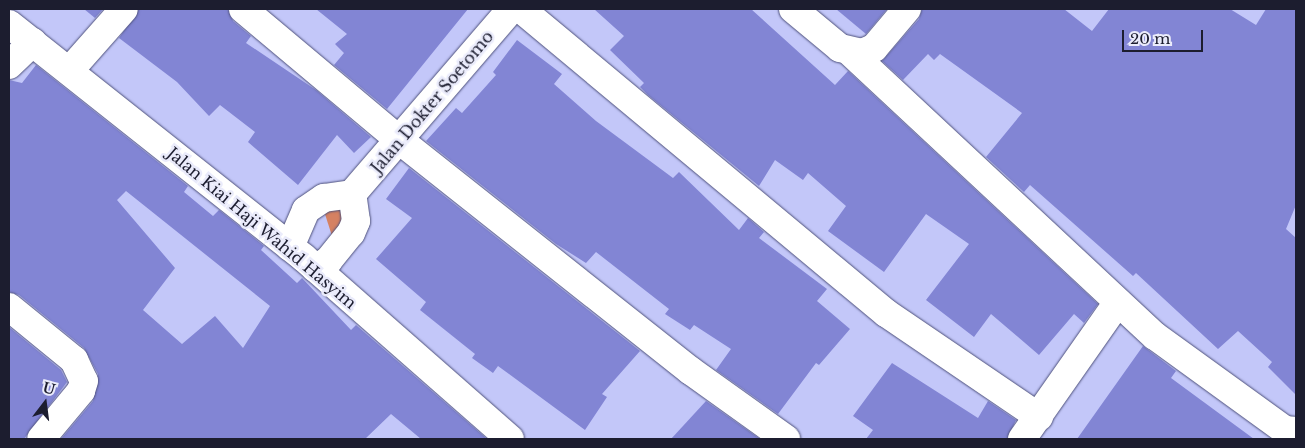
<!DOCTYPE html>
<html>
<head>
<meta charset="utf-8">
<style>
  body { margin:0 }
  #map { position:relative; width:1305px; height:448px; overflow:hidden; background:#c3c7f9; font-family:"Libre Baskerville",serif }
  div>[style] { position:absolute }
  [style*='--x'] { left:calc(var(--x)*1px); top:calc(var(--y)*1px); width:calc(var(--w)*1px); rotate:calc(var(--a)*1deg) }
  .green>* { inset:0; background:#d58162 }
  .building>* { inset:0; background:#8285d4 }
  .roads { filter:drop-shadow(0 0 1px #4e517b) drop-shadow(0 0 1px #4e517b) }
  .minor>* { height:28px; margin:-14px; padding:0 14px; transform-origin:14px; border-radius:14px; background:#fff }
  span { translate:-50% -50%; white-space:nowrap; text-align:center; line-height:1.15; -webkit-text-stroke:5px #eaebfb; paint-order:stroke }
  .street-label { font-size:16px; color:#1c1d2f }
  .frame { position:absolute; inset:0; border:10px solid #1c1d2f; pointer-events:none }
  .north { position:absolute; left:20px; top:378px; width:50px; height:50px; -webkit-text-stroke:4px #eaebfb; paint-order:stroke; rotate:15deg; font-size:14px; font-weight:700; line-height:20px; text-align:center; color:#1c1d2f }
  .north::after { content:''; display:block; margin:auto; width:18px; height:22px; background:#1c1d2f; clip-path:polygon(50% 0,100% 100%,50% 72%,0 100%) }
  .scale { position:absolute; left:1122px; top:30px; width:81px; height:22px; box-sizing:border-box; border:2px solid #1c1d2f; border-top:0; padding-left:6px; font-size:15px; line-height:18px; white-space:nowrap; color:#1c1d2f; -webkit-text-stroke:4px #eaebfb; paint-order:stroke }
</style>
</head>
<body>
<div id="map">
  <div class="green">
    <div style="clip-path:polygon(344px 201px,346px 223px,332px 236px,324px 211px)"></div>
  </div>
  <div class="building">
    <div style="clip-path:polygon(84px 9px,103px 9px,95px 18px)"></div>
    <div style="clip-path:polygon(139px 9px,228px 9px,233px 21px,251px 36px,246px 43px,316px 90px,371px 137px,354px 153px,337px 135px,298px 185px,248px 142px,255px 132px,220px 105px,209px 116px,177px 82px,119px 38px)"></div>
    <div style="clip-path:polygon(316px 9px,468px 9px,387px 109px,334px 65px,344px 53px,335px 44px,347px 34px)"></div>
    <div style="clip-path:polygon(594px 9px,751px 9px,835px 85px,848px 71px,1098px 304px,1084px 323px,1074px 314px,1039px 355px,991px 314px,974px 337px,926px 300px,969px 244px,926px 214px,884px 272px,828px 231px,846px 206px,808px 173px,803px 180px,775px 160px,759px 186px,648px 95px,640px 87px,644px 83px,610px 50px,624px 36px)"></div>
    <div style="clip-path:polygon(836px 9px,887px 9px,866px 34px)"></div>
    <div style="clip-path:polygon(922px 9px,1064px 9px,1092px 31px,1109px 9px,1230px 9px,1256px 25px,1266px 9px,1296px 9px,1296px 205px,1286px 229px,1296px 238px,1296px 395px,1268px 367px,1272px 362px,1238px 331px,1218px 349px,1136px 273px,1133px 276px,1030px 185px,1024px 192px,986px 157px,1022px 113px,940px 54px,934px 60px,928px 54px,903px 80px,882px 61px,919px 19px)"></div>
    <div style="clip-path:polygon(517px 40px,562px 74px,554px 84px,596px 121px,673px 178px,679px 172px,739px 230px,748px 218px,764px 232px,759px 238px,827px 289px,817px 301px,850px 329px,819px 365px,816px 363px,778px 414px,716px 370px,731px 349px,694px 325px,690px 330px,665px 314px,669px 309px,596px 252px,586px 263px,556px 244px,426px 141px,456px 108px,462px 113px,496px 75px,493px 72px)"></div>
    <div style="clip-path:polygon(evenodd,36px 65px,188px 186px,184px 192px,213px 216px,219px 210px,264px 246px,261px 250px,297px 283px,302px 278px,351px 330px,356px 325px,487px 439px,421px 439px,391px 414px,365px 439px,61px 439px,93px 401px,98px 374px,84px 348px,19px 295px,9px 292px,9px 80px,22px 83px,36px 65px,126px 191px,270px 306px,243px 348px,215px 316px,182px 344px,143px 310px,175px 268px,117px 200px,126px 191px)"></div>
    <div style="clip-path:polygon(409px 168px,640px 351px,602px 394px,607px 397px,585px 430px,498px 366px,493px 373px,472px 358px,475px 354px,420px 310px,426px 302px,376px 259px,412px 218px,386px 199px)"></div>
    <div style="clip-path:polygon(9px 327px,61px 370px,67px 382px,24px 439px,9px 439px)"></div>
    <div style="clip-path:polygon(1143px 346px,1176px 371px,1171px 378px,1254px 439px,1077px 439px)"></div>
    <div style="clip-path:polygon(892px 363px,978px 418px,988px 401px,1016px 420px,1007px 439px,866px 439px,873px 430px,853px 416px)"></div>
    <div style="clip-path:polygon(706px 401px,760px 439px,671px 439px)"></div>
  </div>
  <div class="roads">
    <div class="minor">
      <div style="--x:243;--y:9;--w:202;--a:40"></div>
      <div style="--x:398;--y:139;--w:374;--a:38.4"></div>
      <div style="--x:691;--y:371;--w:117;--a:35.6"></div>
      <div style="--x:521;--y:9;--w:475;--a:39.8"></div>
      <div style="--x:886;--y:313;--w:185;--a:34.2"></div>
      <div style="--x:793;--y:9;--w:61;--a:39.7"></div>
      <div style="--x:840;--y:48;--w:23;--a:13"></div>
      <div style="--x:862;--y:53;--w:13;--a:-23"></div>
      <div style="--x:874;--y:48;--w:51;--a:-49.8"></div>
      <div style="--x:9;--y:24;--w:377;--a:38.4"></div>
      <div style="--x:304;--y:258;--w:274;--a:41.3"></div>
      <div style="--x:849;--y:51;--w:418;--a:43"></div>
      <div style="--x:1155;--y:336;--w:160;--a:35.9"></div>
      <div style="--x:1285;--y:430;--w:11;--a:5"></div>
      <div style="--x:9;--y:65;--w:33;--a:-44"></div>
      <div style="--x:70;--y:70;--w:81;--a:-48.5"></div>
      <div style="--x:352;--y:194;--w:244;--a:-49.3"></div>
      <div style="--x:290;--y:247;--w:40;--a:-66.6"></div>
      <div style="--x:306;--y:210;--w:22;--a:-34"></div>
      <div style="--x:324;--y:198;--w:28;--a:-8"></div>
      <div style="--x:315;--y:268;--w:15;--a:-28"></div>
      <div style="--x:328;--y:261;--w:36;--a:-51"></div>
      <div style="--x:351;--y:233;--w:13;--a:-67"></div>
      <div style="--x:356;--y:221;--w:27;--a:-98"></div>
      <div style="--x:9;--y:307;--w:84;--a:39.2"></div>
      <div style="--x:74;--y:360;--w:23;--a:65"></div>
      <div style="--x:84;--y:381;--w:10;--a:107"></div>
      <div style="--x:81;--y:391;--w:62;--a:129.8"></div>
      <div style="--x:1022;--y:439;--w:167;--a:-55"></div>
    </div>
  </div>
  <div class="street-label">
    <span style="left:432px;top:102px;rotate:-50deg">Jalan Dokter Soetomo</span>
    <span style="left:262px;top:228px;rotate:40deg">Jalan Kiai Haji Wahid Hasyim</span>
  </div>
  <div class="frame"></div>
  <div class="north">U</div>
  <div class="scale">20 m</div>
</div>
</body>
</html>
